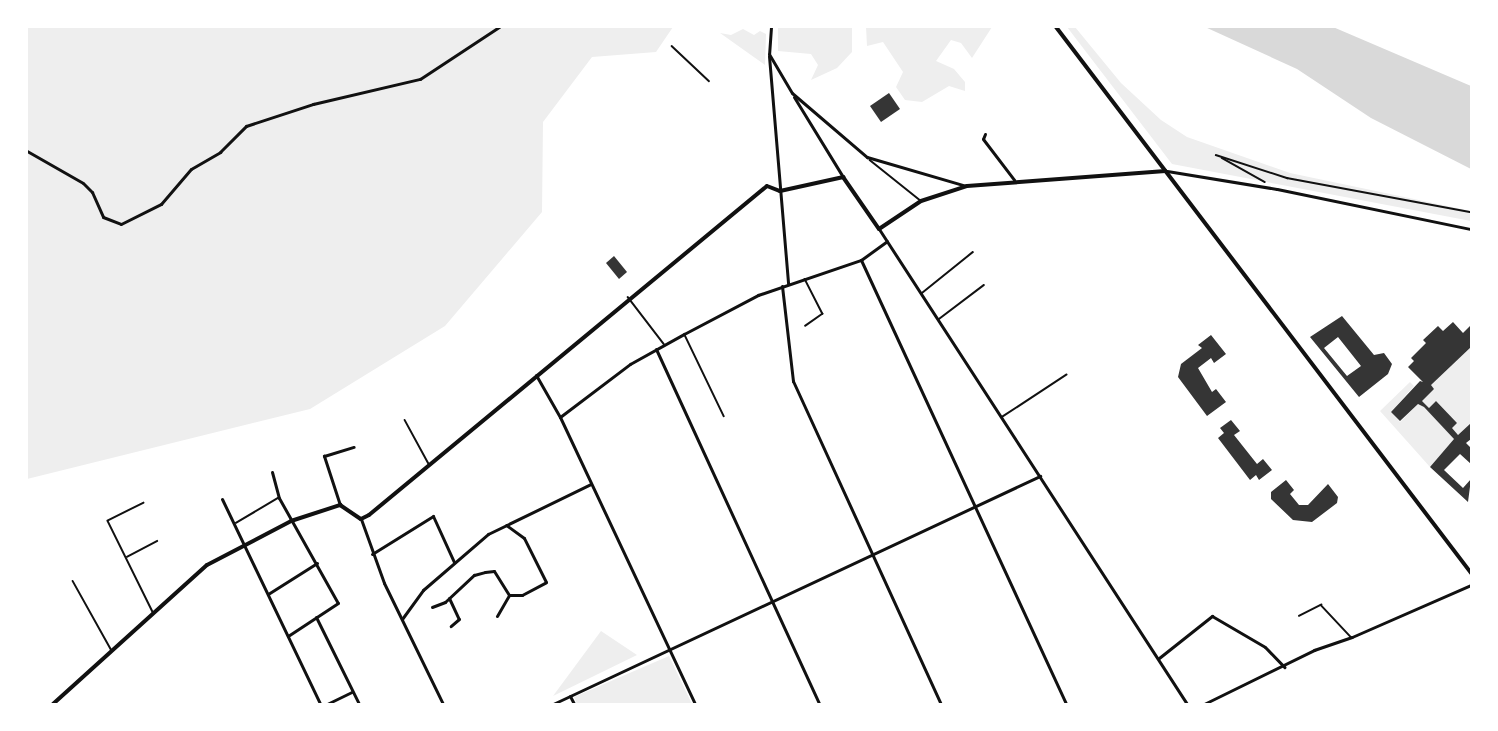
<!DOCTYPE html>
<html>
<head>
<meta charset="utf-8">
<style>
  body { margin:0 }
  #map { position:relative; width:1498px; height:731px; overflow:hidden; background:#fff; font-family:"DejaVu Sans",sans-serif }
  div>[style] { position:absolute }
  [style*='--x'] { left:calc(var(--x)*1px); top:calc(var(--y)*1px); width:calc(var(--w)*1px); rotate:calc(var(--a)*1deg) }
  .green>* { inset:0; background:#eee }
  .water>* { inset:0; background:#d9d9d9 }
  .building>* { inset:0; background:#353535 }
  .path>* { height:1.5px; margin:-0.75px; padding:0 0.75px; transform-origin:0.75px; border-radius:0.75px; background:#111 }
  .service>* { height:1.5px; margin:-0.75px; padding:0 0.75px; transform-origin:0.75px; border-radius:0.75px; background:#111 }
  .minor>* { height:3px; margin:-1.5px; padding:0 1.5px; transform-origin:1.5px; border-radius:1.5px; background:#111 }
  .tertiary>* { height:4px; margin:-2px; padding:0 2px; transform-origin:2px; border-radius:2px; background:#111 }
  span { translate:-50% -50%; white-space:nowrap; text-align:center; line-height:1.15; -webkit-text-stroke:4.5px #fff; paint-order:stroke }
  .frame { position:absolute; inset:0; border:28px solid #fff; pointer-events:none }
</style>
</head>
<body>
<div id="map">
  <div class="green">
    <div style="clip-path:polygon(27px 27px,673px 27px,656px 52px,592px 57px,543px 122px,542px 212px,445px 326px,310px 409px,27px 479px)"></div>
    <div style="clip-path:polygon(778px 27px,852px 27px,852px 52px,837px 68px,811px 80px,818px 65px,811px 54px,778px 51px)"></div>
    <div style="clip-path:polygon(866px 27px,992px 27px,972px 58px,961px 43px,951px 40px,936px 61px,954px 69px,965px 82px,965px 91px,949px 86px,922px 102px,905px 100px,896px 87px,903px 72px,883px 42px,867px 46px)"></div>
    <div style="clip-path:polygon(1067px 27px,1075px 27px,1121px 83px,1161px 120px,1187px 137px,1290px 173px,1471px 211px,1471px 221px,1172px 164px)"></div>
    <div style="clip-path:polygon(743px 29px,754px 35px,760px 31px,766px 34px,765px 65px,720px 33px,731px 35px)"></div>
    <div style="clip-path:polygon(1471px 347px,1471px 423px,1458px 435px,1452px 428px,1457px 423px,1436px 401px,1429px 408px,1422px 401px,1434px 389px,1431px 385px)"></div>
    <div style="clip-path:polygon(1410px 382px,1414px 386px,1391px 412px,1400px 422px,1418px 404px,1424px 407px,1454px 439px,1430px 467px,1380px 411px)"></div>
    <div style="clip-path:polygon(601px 631px,637px 655px,553px 696px)"></div>
    <div style="clip-path:polygon(669px 656px,692px 704px,577px 704px,574px 697px)"></div>
  </div>
  <div class="water">
    <div style="clip-path:polygon(1205px 27px,1333px 27px,1471px 86px,1471px 169px,1371px 118px,1297px 69px)"></div>
  </div>
  <div class="building">
    <div style="clip-path:polygon(889px 93px,900px 109px,881px 122px,870px 106px)"></div>
    <div style="clip-path:polygon(614px 256px,627px 272px,619px 279px,606px 263px)"></div>
    <div style="clip-path:polygon(evenodd,1342px 316px,1374px 355px,1384px 353px,1392px 364px,1388px 374px,1359px 397px,1310px 337px,1342px 316px,1338px 337px,1361px 366px,1347px 376px,1324px 348px,1338px 337px)"></div>
    <div style="clip-path:polygon(1453px 322px,1463px 333px,1471px 325px,1471px 347px,1431px 385px,1434px 389px,1422px 401px,1429px 408px,1436px 401px,1457px 423px,1452px 428px,1458px 435px,1471px 423px,1471px 439px,1466px 443px,1471px 448px,1471px 464px,1460px 454px,1444px 470px,1463px 488px,1471px 479px,1468px 502px,1430px 467px,1454px 439px,1424px 407px,1418px 404px,1400px 421px,1391px 412px,1420px 381px,1423px 382px,1408px 367px,1414px 361px,1411px 358px,1426px 343px,1423px 340px,1438px 326px,1443px 331px)"></div>
    <div style="clip-path:polygon(1211px 335px,1226px 354px,1214px 363px,1211px 358px,1198px 368px,1212px 392px,1216px 389px,1226px 402px,1207px 416px,1178px 377px,1181px 364px,1202px 348px,1198px 345px)"></div>
    <div style="clip-path:polygon(1231px 420px,1240px 431px,1234px 435px,1257px 464px,1263px 459px,1272px 470px,1259px 480px,1256px 475px,1250px 480px,1218px 438px,1224px 433px,1220px 428px)"></div>
    <div style="clip-path:polygon(1286px 480px,1294px 490px,1290px 494px,1299px 505px,1308px 505px,1328px 484px,1338px 497px,1337px 503px,1312px 522px,1293px 520px,1271px 499px,1271px 492px)"></div>
  </div>
  <div class="path">
    <div style="--x:672;--y:46;--w:51;--a:43.4"></div>
    <div style="--x:1216;--y:155;--w:75;--a:17.9"></div>
    <div style="--x:1287;--y:178;--w:187;--a:10.5"></div>
    <div style="--x:1222;--y:158;--w:49;--a:29.2"></div>
  </div>
  <div class="service">
    <div style="--x:870;--y:160;--w:64;--a:38.7"></div>
    <div style="--x:805;--y:279;--w:39;--a:63"></div>
    <div style="--x:823;--y:314;--w:21;--a:145"></div>
    <div style="--x:922;--y:293;--w:65;--a:-38.8"></div>
    <div style="--x:628;--y:297;--w:59;--a:52.5"></div>
    <div style="--x:939;--y:319;--w:56;--a:-37.1"></div>
    <div style="--x:685;--y:335;--w:90;--a:64.3"></div>
    <div style="--x:1002;--y:417;--w:77;--a:-33.3"></div>
    <div style="--x:405;--y:420;--w:50;--a:61.4"></div>
    <div style="--x:144;--y:503;--w:40;--a:153.4"></div>
    <div style="--x:108;--y:521;--w:102;--a:63.7"></div>
    <div style="--x:236;--y:523;--w:49;--a:-30.8"></div>
    <div style="--x:127;--y:557;--w:34;--a:-28"></div>
    <div style="--x:73;--y:581;--w:78;--a:60.8"></div>
    <div style="--x:1299;--y:616;--w:25;--a:-27"></div>
    <div style="--x:1321;--y:605;--w:44;--a:46.8"></div>
  </div>
  <div class="minor">
    <div style="--x:771;--y:27;--w:27;--a:94"></div>
    <div style="--x:769;--y:54;--w:45;--a:59.5"></div>
    <div style="--x:792;--y:93;--w:99;--a:40.5"></div>
    <div style="--x:867;--y:157;--w:103;--a:16.3"></div>
    <div style="--x:769;--y:56;--w:229;--a:85.2"></div>
    <div style="--x:794;--y:97;--w:94;--a:58.5"></div>
    <div style="--x:985;--y:134;--w:5;--a:112"></div>
    <div style="--x:983;--y:139;--w:53;--a:52.7"></div>
    <div style="--x:27;--y:151;--w:64;--a:29.7"></div>
    <div style="--x:83;--y:183;--w:13;--a:45"></div>
    <div style="--x:92;--y:192;--w:27;--a:66"></div>
    <div style="--x:103;--y:217;--w:19;--a:21"></div>
    <div style="--x:121;--y:224;--w:45;--a:-26.6"></div>
    <div style="--x:161;--y:204;--w:46;--a:-49.4"></div>
    <div style="--x:191;--y:169;--w:34;--a:-30"></div>
    <div style="--x:220;--y:152;--w:37;--a:-45"></div>
    <div style="--x:246;--y:126;--w:71;--a:-18.2"></div>
    <div style="--x:313;--y:104;--w:110;--a:-13.2"></div>
    <div style="--x:420;--y:79;--w:95;--a:-33.4"></div>
    <div style="--x:1167;--y:171;--w:111;--a:9.3"></div>
    <div style="--x:1277;--y:189;--w:198;--a:11.7"></div>
    <div style="--x:879;--y:229;--w:566;--a:57.04"></div>
    <div style="--x:861;--y:260;--w:489;--a:65.2"></div>
    <div style="--x:782;--y:286;--w:96;--a:83.4"></div>
    <div style="--x:793;--y:381;--w:355;--a:65.4"></div>
    <div style="--x:656;--y:349;--w:391;--a:65.3"></div>
    <div style="--x:536;--y:375;--w:48;--a:60.3"></div>
    <div style="--x:560;--y:417;--w:317;--a:64.8"></div>
    <div style="--x:560;--y:417;--w:88;--a:-37.1"></div>
    <div style="--x:630;--y:364;--w:62;--a:-29.1"></div>
    <div style="--x:684;--y:334;--w:84;--a:-27.8"></div>
    <div style="--x:758;--y:295;--w:109;--a:-18.8"></div>
    <div style="--x:861;--y:260;--w:32;--a:-36"></div>
    <div style="--x:272;--y:472;--w:27;--a:75"></div>
    <div style="--x:279;--y:498;--w:120;--a:60.7"></div>
    <div style="--x:338;--y:603;--w:60;--a:146.6"></div>
    <div style="--x:222;--y:499;--w:227;--a:64.4"></div>
    <div style="--x:340;--y:505;--w:52;--a:-108.1"></div>
    <div style="--x:324;--y:456;--w:31;--a:-17"></div>
    <div style="--x:361;--y:519;--w:68;--a:70.2"></div>
    <div style="--x:384;--y:583;--w:135;--a:64"></div>
    <div style="--x:372;--y:554;--w:72;--a:-31.9"></div>
    <div style="--x:433;--y:516;--w:51;--a:65.5"></div>
    <div style="--x:268;--y:594;--w:58;--a:-32.3"></div>
    <div style="--x:449;--y:598;--w:23;--a:65"></div>
    <div style="--x:459;--y:619;--w:11;--a:139"></div>
    <div style="--x:432;--y:607;--w:14;--a:-21"></div>
    <div style="--x:445;--y:602;--w:40;--a:-43"></div>
    <div style="--x:474;--y:575;--w:11;--a:-15"></div>
    <div style="--x:485;--y:572;--w:9;--a:-6"></div>
    <div style="--x:494;--y:571;--w:28;--a:58"></div>
    <div style="--x:497;--y:616;--w:24;--a:-60"></div>
    <div style="--x:509;--y:595;--w:13;--a:0"></div>
    <div style="--x:522;--y:595;--w:27;--a:-28"></div>
    <div style="--x:546;--y:582;--w:49;--a:-116.6"></div>
    <div style="--x:524;--y:538;--w:22;--a:-144"></div>
    <div style="--x:316;--y:617;--w:97;--a:63.7"></div>
    <div style="--x:402;--y:619;--w:36;--a:-54"></div>
    <div style="--x:423;--y:590;--w:86;--a:-40.7"></div>
    <div style="--x:488;--y:534;--w:114;--a:-25.9"></div>
    <div style="--x:1159;--y:658;--w:68;--a:-38.4"></div>
    <div style="--x:1212;--y:616;--w:61;--a:30.3"></div>
    <div style="--x:1265;--y:647;--w:28;--a:46"></div>
    <div style="--x:570;--y:696;--w:9;--a:63"></div>
    <div style="--x:327;--y:704;--w:28;--a:-26"></div>
    <div style="--x:553;--y:704;--w:538;--a:-25.09"></div>
    <div style="--x:1204;--y:704;--w:123;--a:-26.1"></div>
    <div style="--x:1314;--y:650;--w:40;--a:-18.9"></div>
    <div style="--x:1352;--y:637;--w:130;--a:-23.6"></div>
  </div>
  <div class="tertiary">
    <div style="--x:1056;--y:27;--w:686;--a:52.76"></div>
    <div style="--x:53;--y:704;--w:207;--a:-42.1"></div>
    <div style="--x:207;--y:565;--w:95;--a:-27.6"></div>
    <div style="--x:291;--y:521;--w:52;--a:-18.1"></div>
    <div style="--x:340;--y:505;--w:25;--a:34"></div>
    <div style="--x:361;--y:519;--w:9;--a:-27"></div>
    <div style="--x:369;--y:515;--w:516;--a:-39.58"></div>
    <div style="--x:767;--y:186;--w:14;--a:21"></div>
    <div style="--x:780;--y:191;--w:65;--a:-12.5"></div>
    <div style="--x:843;--y:177;--w:63;--a:55.3"></div>
    <div style="--x:879;--y:229;--w:50;--a:-33.7"></div>
    <div style="--x:921;--y:201;--w:48;--a:-18.1"></div>
    <div style="--x:967;--y:186;--w:199;--a:-4.3"></div>
  </div>
  <div class="frame"></div>
</div>
</body>
</html>
